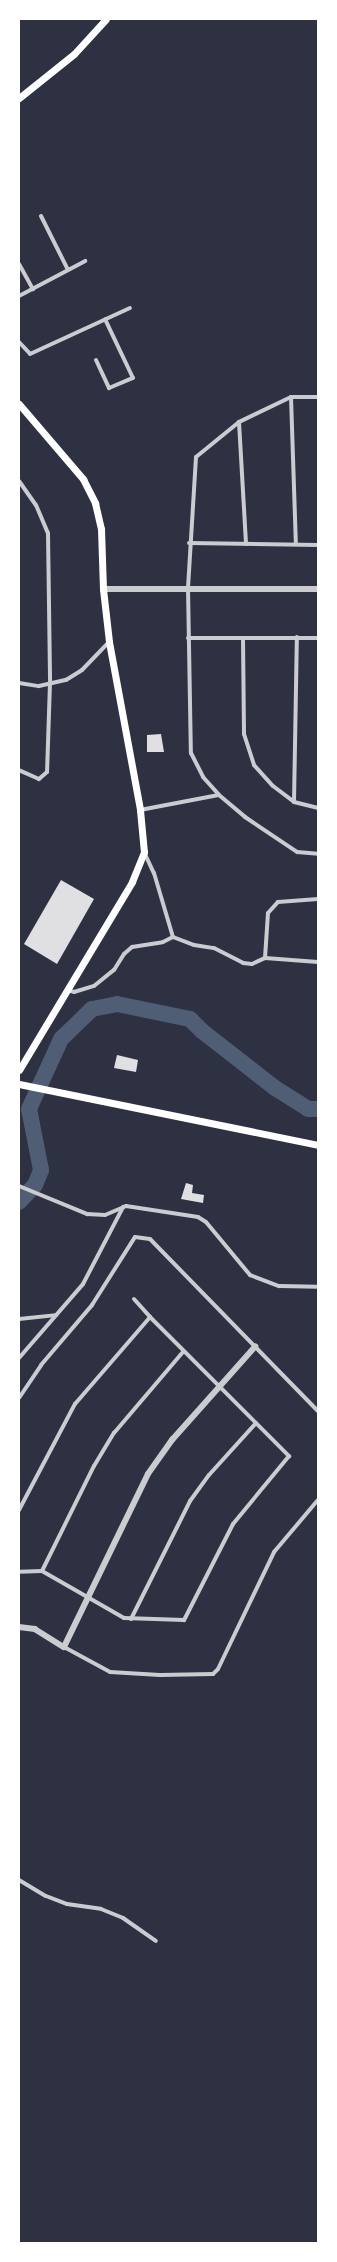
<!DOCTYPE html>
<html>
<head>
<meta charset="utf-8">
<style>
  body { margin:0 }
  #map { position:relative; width:337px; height:2262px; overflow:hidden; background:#2d3142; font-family:"DejaVu Sans",sans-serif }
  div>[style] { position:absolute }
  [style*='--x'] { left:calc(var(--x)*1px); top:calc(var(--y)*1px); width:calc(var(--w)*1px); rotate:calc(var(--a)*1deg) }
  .river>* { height:16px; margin:-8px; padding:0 8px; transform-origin:8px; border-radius:8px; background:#4f5d75 }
  .building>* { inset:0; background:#e0e0e3 }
  .minor>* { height:4px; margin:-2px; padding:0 2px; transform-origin:2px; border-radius:2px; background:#caccd0 }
  .tertiary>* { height:5.5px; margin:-2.75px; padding:0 2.75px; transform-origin:2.75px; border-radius:2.75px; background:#caccd0 }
  .primary>* { height:7px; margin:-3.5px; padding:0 3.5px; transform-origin:3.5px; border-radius:3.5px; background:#fff }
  span { translate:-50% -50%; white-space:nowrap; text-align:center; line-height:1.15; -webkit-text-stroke:3.5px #fff; paint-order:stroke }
  .frame { position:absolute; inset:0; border:20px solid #fff; pointer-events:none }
</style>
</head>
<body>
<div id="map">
  <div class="river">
    <div style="--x:19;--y:1202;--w:23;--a:-47"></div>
    <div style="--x:35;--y:1185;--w:16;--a:-68"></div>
    <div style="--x:41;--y:1170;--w:62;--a:-101.1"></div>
    <div style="--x:29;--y:1109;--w:77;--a:-65.4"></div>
    <div style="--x:61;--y:1039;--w:43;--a:-44.1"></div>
    <div style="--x:92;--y:1009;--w:25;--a:-11"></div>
    <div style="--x:117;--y:1004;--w:75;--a:11.6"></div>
    <div style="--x:190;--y:1019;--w:17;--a:45"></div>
    <div style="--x:202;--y:1031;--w:93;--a:38"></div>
    <div style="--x:275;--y:1088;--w:39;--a:32"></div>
    <div style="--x:308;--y:1109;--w:10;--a:0"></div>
  </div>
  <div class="building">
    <div style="clip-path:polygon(161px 734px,164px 752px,147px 752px,147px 735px)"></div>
    <div style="clip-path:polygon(61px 880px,94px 899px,57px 964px,24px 944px)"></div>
    <div style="clip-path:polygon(117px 1055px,138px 1060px,136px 1072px,114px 1068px)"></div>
    <div style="clip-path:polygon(186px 1183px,193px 1185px,192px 1193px,204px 1195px,203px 1203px,181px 1199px)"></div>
  </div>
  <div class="minor">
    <div style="--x:41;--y:216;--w:60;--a:63.4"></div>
    <div style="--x:19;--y:264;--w:29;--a:61"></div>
    <div style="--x:19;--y:296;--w:75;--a:-27.9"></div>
    <div style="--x:19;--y:342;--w:16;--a:47"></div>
    <div style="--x:30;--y:354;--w:110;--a:-24.7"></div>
    <div style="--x:96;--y:360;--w:31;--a:65"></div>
    <div style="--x:109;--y:388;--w:26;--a:-23"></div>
    <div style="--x:133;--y:378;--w:65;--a:-115.4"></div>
    <div style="--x:291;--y:397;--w:147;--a:88.1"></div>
    <div style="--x:318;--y:397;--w:27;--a:180"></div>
    <div style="--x:291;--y:397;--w:58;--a:154.3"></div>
    <div style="--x:239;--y:422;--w:55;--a:140.9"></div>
    <div style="--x:196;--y:457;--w:131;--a:93.5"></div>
    <div style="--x:188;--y:588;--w:165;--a:89"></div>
    <div style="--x:191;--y:753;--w:27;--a:63"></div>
    <div style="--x:203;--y:777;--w:24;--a:48"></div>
    <div style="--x:219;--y:795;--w:34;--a:40"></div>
    <div style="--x:245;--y:817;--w:63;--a:33.9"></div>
    <div style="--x:297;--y:852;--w:21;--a:5"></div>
    <div style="--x:239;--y:422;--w:122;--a:86.7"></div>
    <div style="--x:19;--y:481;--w:29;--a:55"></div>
    <div style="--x:36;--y:505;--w:30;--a:67"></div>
    <div style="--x:48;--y:533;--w:150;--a:89.2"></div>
    <div style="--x:50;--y:683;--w:89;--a:91.9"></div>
    <div style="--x:47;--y:772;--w:11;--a:139"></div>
    <div style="--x:39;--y:779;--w:22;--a:-156"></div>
    <div style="--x:189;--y:543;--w:129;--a:0.9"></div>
    <div style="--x:188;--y:638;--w:130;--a:0"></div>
    <div style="--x:243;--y:638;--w:96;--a:89.4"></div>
    <div style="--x:244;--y:734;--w:33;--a:72"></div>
    <div style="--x:254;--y:765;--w:28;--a:48"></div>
    <div style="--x:273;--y:786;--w:26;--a:37"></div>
    <div style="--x:294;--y:802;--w:25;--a:14"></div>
    <div style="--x:19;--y:683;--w:20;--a:9"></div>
    <div style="--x:39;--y:686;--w:28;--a:-13"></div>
    <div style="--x:66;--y:680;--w:19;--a:-32"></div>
    <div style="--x:82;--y:670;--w:39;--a:-46"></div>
    <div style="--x:294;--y:802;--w:165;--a:-89"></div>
    <div style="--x:140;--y:810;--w:80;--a:-10.8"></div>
    <div style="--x:144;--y:852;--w:23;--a:65"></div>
    <div style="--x:154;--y:873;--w:67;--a:73.5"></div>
    <div style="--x:173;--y:937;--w:22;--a:21"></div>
    <div style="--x:194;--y:945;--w:20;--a:9"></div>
    <div style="--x:214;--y:948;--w:33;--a:27"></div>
    <div style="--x:243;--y:963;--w:9;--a:6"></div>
    <div style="--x:252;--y:964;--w:14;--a:-25"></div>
    <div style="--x:265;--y:958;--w:53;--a:4.3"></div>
    <div style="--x:265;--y:958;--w:45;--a:-86.2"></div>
    <div style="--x:268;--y:913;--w:15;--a:-48"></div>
    <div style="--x:278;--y:902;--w:40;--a:-4.3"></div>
    <div style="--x:68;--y:990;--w:6;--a:18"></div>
    <div style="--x:74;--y:992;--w:21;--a:-17"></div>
    <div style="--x:94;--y:986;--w:26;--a:-39"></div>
    <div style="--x:114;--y:970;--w:19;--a:-58"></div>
    <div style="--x:124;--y:954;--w:11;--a:-41"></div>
    <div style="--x:132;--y:947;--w:31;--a:-9"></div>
    <div style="--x:163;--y:942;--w:11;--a:-27"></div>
    <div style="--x:19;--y:1186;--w:74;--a:22.4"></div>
    <div style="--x:87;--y:1214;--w:18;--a:3"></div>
    <div style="--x:105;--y:1215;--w:23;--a:-23"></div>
    <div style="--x:126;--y:1206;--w:73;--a:8.7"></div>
    <div style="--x:198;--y:1217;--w:9;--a:32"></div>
    <div style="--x:206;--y:1222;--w:69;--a:50.3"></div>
    <div style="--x:250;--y:1275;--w:31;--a:21"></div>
    <div style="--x:279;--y:1286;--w:39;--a:1"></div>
    <div style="--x:134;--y:1299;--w:24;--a:48"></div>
    <div style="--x:19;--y:1319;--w:37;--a:-6"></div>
    <div style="--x:19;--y:1358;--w:98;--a:-49.1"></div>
    <div style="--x:83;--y:1284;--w:87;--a:-62.5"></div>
    <div style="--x:19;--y:1398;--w:40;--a:-56"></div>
    <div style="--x:41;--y:1365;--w:79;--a:-49.6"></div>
    <div style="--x:92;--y:1305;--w:80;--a:-57.7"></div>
    <div style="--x:135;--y:1237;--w:15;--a:8"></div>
    <div style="--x:150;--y:1239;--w:240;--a:45.7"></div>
    <div style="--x:19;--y:1510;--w:120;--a:-62.2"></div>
    <div style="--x:75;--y:1404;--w:115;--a:-49.2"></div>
    <div style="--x:150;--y:1317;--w:197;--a:45"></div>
    <div style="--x:289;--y:1456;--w:88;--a:129.5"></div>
    <div style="--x:233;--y:1524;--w:108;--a:117"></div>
    <div style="--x:184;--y:1620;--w:60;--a:-178.1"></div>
    <div style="--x:124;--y:1618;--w:95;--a:-150.2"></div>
    <div style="--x:42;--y:1571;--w:23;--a:178"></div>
    <div style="--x:42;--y:1571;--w:117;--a:-63.7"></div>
    <div style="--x:94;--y:1466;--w:39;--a:-59"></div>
    <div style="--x:114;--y:1433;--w:106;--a:-49.6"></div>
    <div style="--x:131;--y:1619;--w:132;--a:-63.4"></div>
    <div style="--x:190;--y:1501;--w:32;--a:-54"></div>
    <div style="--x:209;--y:1475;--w:70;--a:-47.9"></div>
    <div style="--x:64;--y:1647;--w:52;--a:28.5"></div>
    <div style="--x:110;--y:1672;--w:50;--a:3.4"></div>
    <div style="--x:160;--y:1675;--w:53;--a:-1.1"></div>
    <div style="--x:213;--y:1674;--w:7;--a:-45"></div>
    <div style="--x:218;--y:1669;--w:130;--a:-64.4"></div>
    <div style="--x:274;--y:1552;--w:68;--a:-49.8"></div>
    <div style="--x:19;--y:1880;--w:31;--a:31"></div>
    <div style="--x:46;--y:1896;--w:22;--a:21"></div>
    <div style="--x:67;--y:1904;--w:34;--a:8"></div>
    <div style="--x:101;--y:1909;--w:24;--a:22"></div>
    <div style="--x:123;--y:1918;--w:40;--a:34.9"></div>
  </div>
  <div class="tertiary">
    <div style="--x:103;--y:589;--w:215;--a:0"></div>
    <div style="--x:19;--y:1627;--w:16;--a:7"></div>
    <div style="--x:35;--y:1629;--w:34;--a:32"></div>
    <div style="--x:64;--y:1647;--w:192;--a:-64.1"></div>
    <div style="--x:148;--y:1474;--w:42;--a:-54.8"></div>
    <div style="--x:172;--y:1440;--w:125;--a:-48.3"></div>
  </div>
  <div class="primary">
    <div style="--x:19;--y:98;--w:70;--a:-38.7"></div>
    <div style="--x:74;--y:54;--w:47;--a:-47.6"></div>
    <div style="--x:19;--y:404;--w:99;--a:49.5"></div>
    <div style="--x:83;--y:479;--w:27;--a:63"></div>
    <div style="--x:95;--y:503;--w:27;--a:77"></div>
    <div style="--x:101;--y:529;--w:60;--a:88.1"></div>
    <div style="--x:103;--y:589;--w:53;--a:83.5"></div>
    <div style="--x:109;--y:642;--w:171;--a:79.5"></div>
    <div style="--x:140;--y:810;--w:42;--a:84.6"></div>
    <div style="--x:144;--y:852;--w:32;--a:112"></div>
    <div style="--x:132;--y:882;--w:219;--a:121"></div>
    <div style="--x:19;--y:1084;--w:305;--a:11.5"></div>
  </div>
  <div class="frame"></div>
</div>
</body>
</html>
